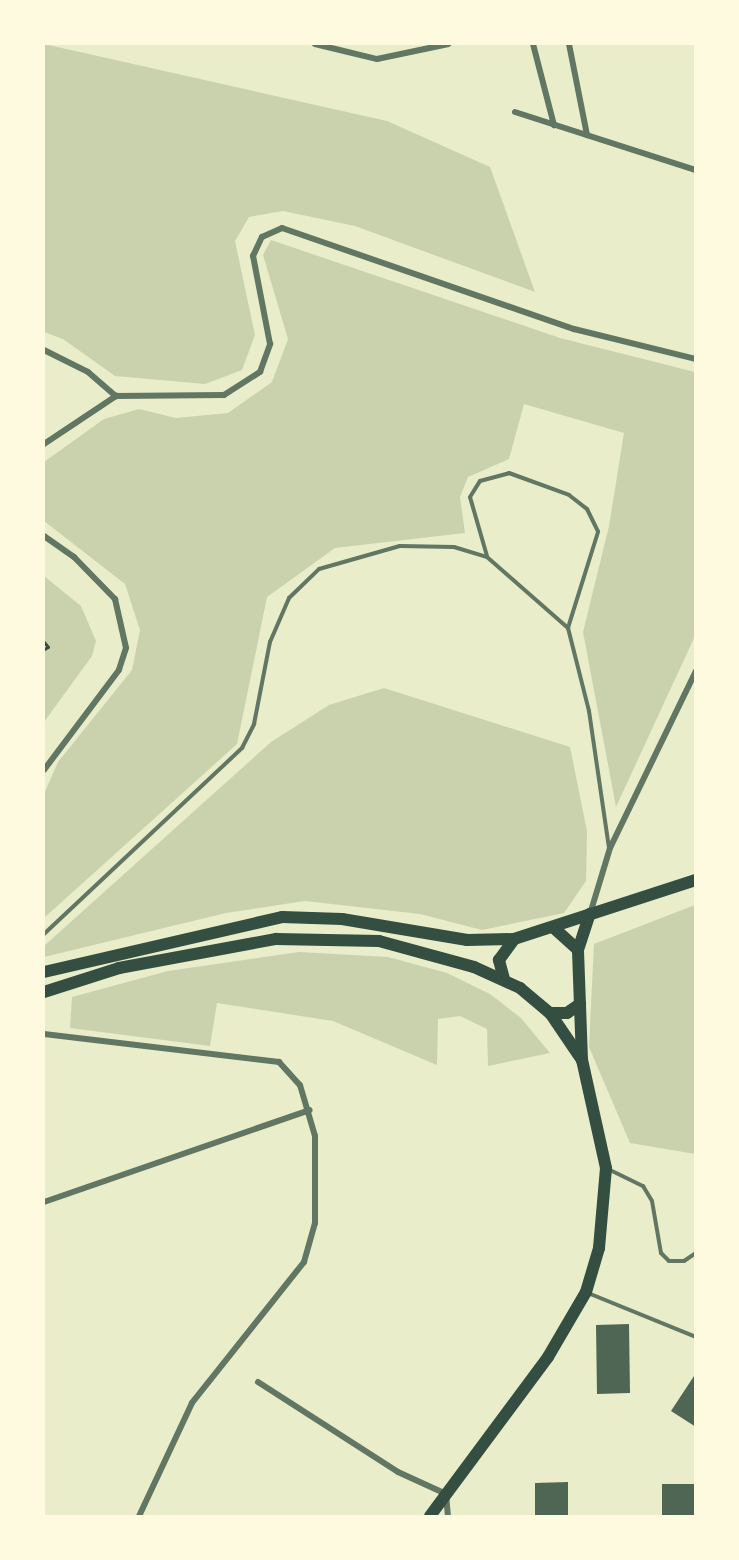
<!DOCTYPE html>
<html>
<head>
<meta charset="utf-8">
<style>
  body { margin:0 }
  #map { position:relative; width:739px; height:1560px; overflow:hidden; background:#e9edc9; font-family:"Golos Text",sans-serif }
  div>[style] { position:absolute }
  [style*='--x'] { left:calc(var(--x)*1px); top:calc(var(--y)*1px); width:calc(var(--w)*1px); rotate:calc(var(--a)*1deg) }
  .green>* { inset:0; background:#cad2ad }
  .building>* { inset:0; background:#4f6655 }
  .path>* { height:3px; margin:-1.5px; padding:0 1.5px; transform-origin:1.5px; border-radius:1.5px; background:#344e41 }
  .service>* { height:4px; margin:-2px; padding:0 2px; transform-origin:2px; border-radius:2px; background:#617663 }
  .minor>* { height:6px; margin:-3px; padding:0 3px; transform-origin:3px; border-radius:3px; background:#617663 }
  .secondary>* { height:12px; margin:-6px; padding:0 6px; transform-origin:6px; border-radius:6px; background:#344e41 }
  span { translate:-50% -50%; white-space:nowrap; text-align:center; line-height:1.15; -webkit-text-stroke:6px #fefae0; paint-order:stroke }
  .frame { position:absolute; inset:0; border:45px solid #fefae0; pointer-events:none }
</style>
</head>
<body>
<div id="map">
  <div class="green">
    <div style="clip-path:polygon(44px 44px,387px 121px,490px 167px,535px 292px,355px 226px,283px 211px,249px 217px,235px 241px,255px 335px,242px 370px,205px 384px,115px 376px,63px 339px,44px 332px)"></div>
    <div style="clip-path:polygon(271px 240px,560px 338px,695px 372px,695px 636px,616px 807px,583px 632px,609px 526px,624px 433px,524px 404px,509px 459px,468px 477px,460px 497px,465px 533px,335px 548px,267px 597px,237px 744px,44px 918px,44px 794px,58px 762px,132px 670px,140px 630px,125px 584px,44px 521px,44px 462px,104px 419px,139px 409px,176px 418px,228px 413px,272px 382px,288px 339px,263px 255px)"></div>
    <div style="clip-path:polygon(44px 576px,81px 606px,96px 641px,92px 656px,44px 722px)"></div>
    <div style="clip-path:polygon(384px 688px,570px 747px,587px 831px,586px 881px,564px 913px,482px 930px,420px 914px,305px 901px,226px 913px,44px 957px,44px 946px,271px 742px,329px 705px)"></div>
    <div style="clip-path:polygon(695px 905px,695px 1154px,630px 1143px,589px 1047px,594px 944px)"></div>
    <div style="clip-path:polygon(299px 952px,388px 957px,447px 973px,490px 994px,521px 1018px,550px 1053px,488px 1066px,487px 1029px,460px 1016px,438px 1019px,437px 1065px,333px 1021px,217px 1003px,210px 1046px,70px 1028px,72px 997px,168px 971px)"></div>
  </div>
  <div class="building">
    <div style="clip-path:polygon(629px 1324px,630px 1393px,597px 1394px,596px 1325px)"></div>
    <div style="clip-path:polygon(696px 1373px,696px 1427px,671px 1411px)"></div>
    <div style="clip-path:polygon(568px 1482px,568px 1516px,535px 1516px,535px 1483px)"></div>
    <div style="clip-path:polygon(662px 1484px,695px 1484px,695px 1516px,662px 1516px)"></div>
  </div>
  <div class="path">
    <div style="--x:44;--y:642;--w:6;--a:51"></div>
    <div style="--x:48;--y:647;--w:4;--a:153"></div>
  </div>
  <div class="service">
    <div style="--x:487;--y:556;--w:61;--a:-106.1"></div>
    <div style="--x:470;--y:497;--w:19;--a:-58"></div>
    <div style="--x:480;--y:481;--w:30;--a:-15"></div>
    <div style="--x:509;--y:473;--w:64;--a:20.1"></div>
    <div style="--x:569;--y:495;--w:23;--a:38"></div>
    <div style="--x:587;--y:509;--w:25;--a:64"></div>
    <div style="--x:598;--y:532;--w:101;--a:107.4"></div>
    <div style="--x:44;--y:934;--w:272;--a:-43.2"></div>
    <div style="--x:242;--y:748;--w:27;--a:-63"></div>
    <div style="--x:254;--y:724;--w:84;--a:-79"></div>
    <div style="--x:270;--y:642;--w:48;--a:-66.6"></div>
    <div style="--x:289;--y:598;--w:42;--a:-44"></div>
    <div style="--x:319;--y:569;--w:84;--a:-15.9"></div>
    <div style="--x:400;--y:546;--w:54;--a:1.1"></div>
    <div style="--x:454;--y:547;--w:34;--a:17"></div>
    <div style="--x:487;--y:557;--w:108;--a:41.2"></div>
    <div style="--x:568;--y:628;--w:86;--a:75.8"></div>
    <div style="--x:589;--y:711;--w:138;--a:81.7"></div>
    <div style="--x:610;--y:1170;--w:37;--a:26"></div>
    <div style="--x:643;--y:1186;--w:17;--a:59"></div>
    <div style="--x:652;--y:1201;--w:53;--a:80.2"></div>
    <div style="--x:661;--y:1253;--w:11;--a:45"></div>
    <div style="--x:669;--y:1261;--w:15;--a:0"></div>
    <div style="--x:684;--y:1261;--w:14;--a:-34"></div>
    <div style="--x:588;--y:1293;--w:117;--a:22.2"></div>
  </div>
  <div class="minor">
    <div style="--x:315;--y:44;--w:64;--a:13.6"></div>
    <div style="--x:377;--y:59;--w:73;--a:-11.9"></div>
    <div style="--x:533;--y:44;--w:84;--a:75.5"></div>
    <div style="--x:569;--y:44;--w:93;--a:78.8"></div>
    <div style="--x:515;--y:112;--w:190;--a:17.8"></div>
    <div style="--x:44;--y:350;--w:49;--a:26.6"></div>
    <div style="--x:88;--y:372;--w:37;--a:41"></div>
    <div style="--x:44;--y:444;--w:87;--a:-33.7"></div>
    <div style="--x:116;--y:396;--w:108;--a:-0.5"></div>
    <div style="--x:224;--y:395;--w:43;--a:-32.6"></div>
    <div style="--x:260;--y:372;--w:30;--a:-70"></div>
    <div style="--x:270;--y:344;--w:90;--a:-100.9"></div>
    <div style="--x:253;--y:256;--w:21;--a:-65"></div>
    <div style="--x:262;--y:237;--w:22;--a:-24"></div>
    <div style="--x:282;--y:228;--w:309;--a:19.1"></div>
    <div style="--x:574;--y:329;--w:126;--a:13.8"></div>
    <div style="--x:44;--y:536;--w:37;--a:35"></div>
    <div style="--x:74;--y:557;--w:59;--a:45.7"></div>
    <div style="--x:115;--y:599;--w:50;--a:77.3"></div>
    <div style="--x:126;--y:648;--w:23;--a:108"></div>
    <div style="--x:119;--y:670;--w:125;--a:126.9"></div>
    <div style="--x:590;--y:914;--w:69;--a:-73.1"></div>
    <div style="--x:610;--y:848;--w:197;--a:-64.1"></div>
    <div style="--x:44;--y:1034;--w:237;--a:6.8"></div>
    <div style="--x:279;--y:1062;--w:31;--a:48"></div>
    <div style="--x:300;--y:1085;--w:53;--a:73.6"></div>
    <div style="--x:315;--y:1136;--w:87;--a:90"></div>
    <div style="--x:315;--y:1223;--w:41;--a:105.8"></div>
    <div style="--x:304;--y:1262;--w:180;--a:128.5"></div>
    <div style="--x:192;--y:1403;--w:125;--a:115.1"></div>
    <div style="--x:44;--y:1202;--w:281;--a:-19.1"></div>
    <div style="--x:258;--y:1382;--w:166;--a:32.7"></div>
    <div style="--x:398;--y:1472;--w:53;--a:24.6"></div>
    <div style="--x:446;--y:1494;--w:22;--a:85"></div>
  </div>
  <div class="secondary">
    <div style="--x:555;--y:929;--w:31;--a:42"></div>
    <div style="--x:44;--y:972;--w:244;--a:-13"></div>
    <div style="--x:282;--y:917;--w:60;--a:1.9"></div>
    <div style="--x:342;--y:919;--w:127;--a:9.5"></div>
    <div style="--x:467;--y:940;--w:47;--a:-1.2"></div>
    <div style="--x:514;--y:939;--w:191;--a:-18"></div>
    <div style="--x:504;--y:979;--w:20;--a:-105"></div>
    <div style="--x:499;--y:960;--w:26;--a:-54"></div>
    <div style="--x:44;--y:992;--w:79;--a:-17.7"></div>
    <div style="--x:119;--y:968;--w:160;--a:-10.5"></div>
    <div style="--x:276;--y:939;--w:103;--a:1.1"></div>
    <div style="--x:379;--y:941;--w:98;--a:15.3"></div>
    <div style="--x:474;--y:967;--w:51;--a:24.5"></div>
    <div style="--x:520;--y:988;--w:39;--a:40"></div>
    <div style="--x:550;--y:1013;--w:57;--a:55.8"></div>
    <div style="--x:550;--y:1013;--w:17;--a:0"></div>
    <div style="--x:567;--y:1013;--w:16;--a:-35"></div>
    <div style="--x:430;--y:1516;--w:198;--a:-53.4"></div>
    <div style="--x:548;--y:1357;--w:75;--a:-59.7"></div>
    <div style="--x:586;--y:1292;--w:46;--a:-73.5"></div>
    <div style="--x:599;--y:1248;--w:80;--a:-85"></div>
    <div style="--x:606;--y:1168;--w:111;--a:-102.5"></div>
    <div style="--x:582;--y:1060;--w:110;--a:-92.1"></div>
    <div style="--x:578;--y:950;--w:38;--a:-72"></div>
  </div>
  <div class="frame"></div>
</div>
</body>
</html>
